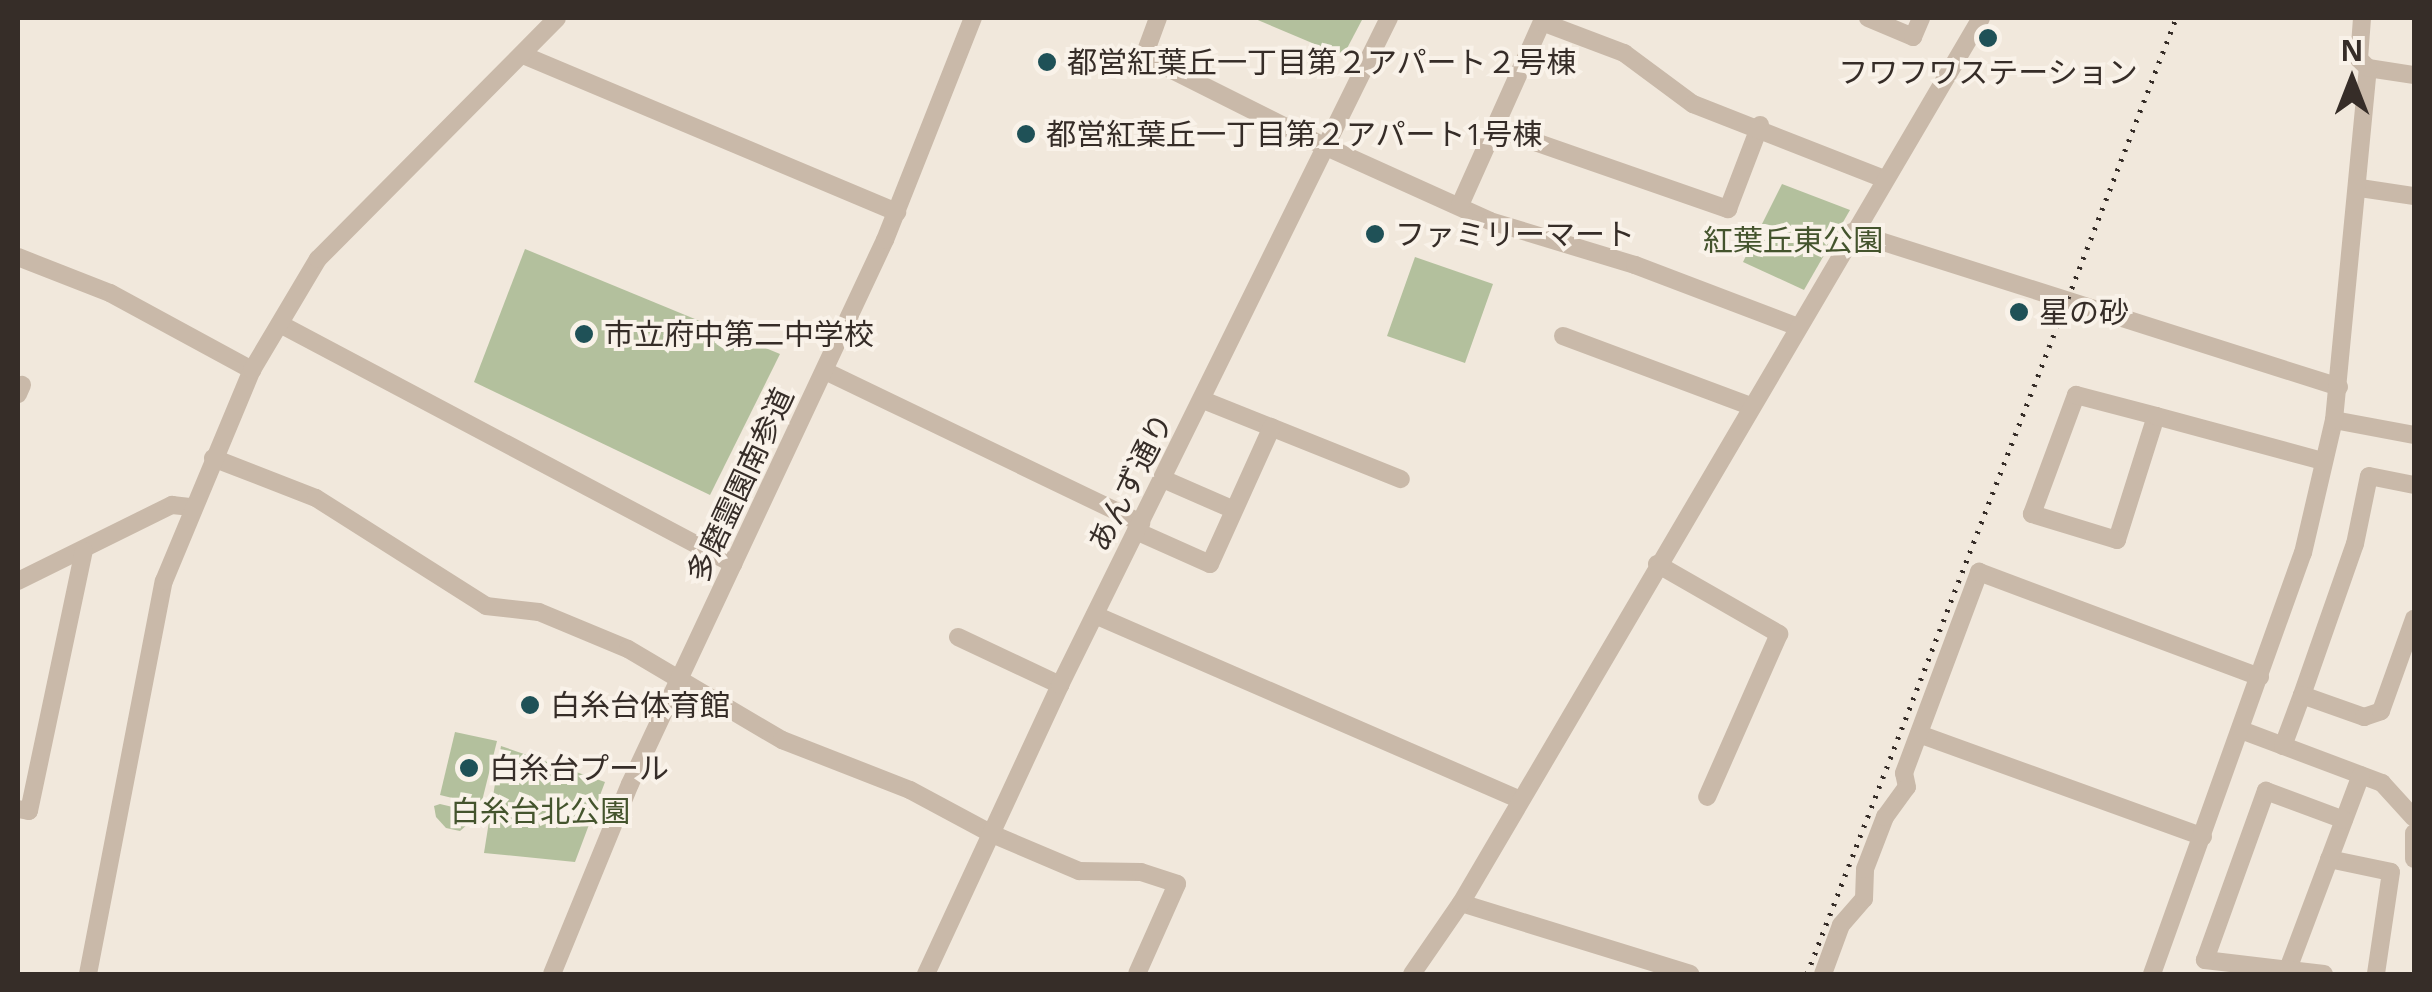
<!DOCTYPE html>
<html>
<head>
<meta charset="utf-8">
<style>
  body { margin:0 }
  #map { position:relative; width:2432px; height:992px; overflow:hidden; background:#f1e8dc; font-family:"Open Sans","Noto Sans JP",sans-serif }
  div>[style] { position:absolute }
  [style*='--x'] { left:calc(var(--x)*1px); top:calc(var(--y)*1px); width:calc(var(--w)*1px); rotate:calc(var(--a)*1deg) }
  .green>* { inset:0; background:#b3c09d }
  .minor>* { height:18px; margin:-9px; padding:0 9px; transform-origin:9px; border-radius:9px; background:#c9b9a9 }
  .rail>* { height:5px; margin-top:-2.5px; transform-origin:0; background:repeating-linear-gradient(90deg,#362d28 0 2.5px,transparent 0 10.5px) }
  .dots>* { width:28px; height:28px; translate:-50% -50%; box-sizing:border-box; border:5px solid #f9f2e9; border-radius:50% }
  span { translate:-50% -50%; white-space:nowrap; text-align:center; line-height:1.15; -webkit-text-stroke:8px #f9f2e9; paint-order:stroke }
  .poi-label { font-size:30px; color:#362d28 }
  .left { translate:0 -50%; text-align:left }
  .park-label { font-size:30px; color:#44542d }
  .street-label { font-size:30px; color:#362d28 }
  .frame { position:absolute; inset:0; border:20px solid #362d28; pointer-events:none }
  .north { position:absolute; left:2302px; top:30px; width:100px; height:100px; -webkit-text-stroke:8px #f9f2e9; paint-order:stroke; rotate:0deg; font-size:28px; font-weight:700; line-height:40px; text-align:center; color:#362d28 }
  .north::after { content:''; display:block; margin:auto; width:35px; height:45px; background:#362d28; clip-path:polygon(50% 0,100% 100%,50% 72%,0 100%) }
</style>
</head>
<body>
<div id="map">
  <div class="green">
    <div style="clip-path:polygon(1253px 18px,1363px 18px,1343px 56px)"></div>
    <div style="clip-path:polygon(1782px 184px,1850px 210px,1804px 290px,1743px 262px)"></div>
    <div style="clip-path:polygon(525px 249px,780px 354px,710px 495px,474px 382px)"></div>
    <div style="clip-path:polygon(1415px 257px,1493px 284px,1465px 363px,1387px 336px)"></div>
    <div style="clip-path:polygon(455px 732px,497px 741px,481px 805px,440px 795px)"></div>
    <div style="clip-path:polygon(501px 746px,605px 782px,575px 862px,484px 853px)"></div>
    <div style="clip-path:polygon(440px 804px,474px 812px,476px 817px,460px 831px,446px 828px,436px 817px,434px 806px)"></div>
  </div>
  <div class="minor">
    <div style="--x:1158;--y:18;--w:40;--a:110.2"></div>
    <div style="--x:1144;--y:56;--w:199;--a:26.6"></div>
    <div style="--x:1322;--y:145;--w:184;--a:24.3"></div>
    <div style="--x:1490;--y:221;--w:152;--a:16.9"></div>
    <div style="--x:1635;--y:265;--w:172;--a:20.8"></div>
    <div style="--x:1868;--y:18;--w:49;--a:22.9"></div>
    <div style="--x:1913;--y:37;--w:21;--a:-67"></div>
    <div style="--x:523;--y:55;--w:406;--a:22.8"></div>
    <div style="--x:2368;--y:68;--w:47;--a:8.7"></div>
    <div style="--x:1495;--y:128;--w:247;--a:19.2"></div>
    <div style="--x:1728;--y:209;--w:90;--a:-69.1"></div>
    <div style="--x:2360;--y:188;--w:55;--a:8.4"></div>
    <div style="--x:1460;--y:205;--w:201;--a:-65.9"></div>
    <div style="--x:1542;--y:22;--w:88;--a:20.7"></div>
    <div style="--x:1624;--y:53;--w:86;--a:36.5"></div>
    <div style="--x:1693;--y:104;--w:203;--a:21.4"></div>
    <div style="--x:1852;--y:232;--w:511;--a:17.65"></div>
    <div style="--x:18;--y:257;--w:99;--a:21.4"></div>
    <div style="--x:110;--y:293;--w:162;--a:28.5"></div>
    <div style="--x:280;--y:324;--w:513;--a:27.91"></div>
    <div style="--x:1563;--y:336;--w:200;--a:20.5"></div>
    <div style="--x:825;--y:371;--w:351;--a:25.7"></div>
    <div style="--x:18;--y:394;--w:10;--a:-66"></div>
    <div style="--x:1203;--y:400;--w:213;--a:21.8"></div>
    <div style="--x:2156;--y:416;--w:130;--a:107.5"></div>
    <div style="--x:2117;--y:540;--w:89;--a:-163"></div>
    <div style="--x:2032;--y:514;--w:127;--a:-69.7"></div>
    <div style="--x:2076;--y:395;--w:83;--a:14.7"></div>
    <div style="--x:2156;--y:416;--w:173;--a:15.1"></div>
    <div style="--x:2334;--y:420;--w:81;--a:10.6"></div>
    <div style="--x:213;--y:458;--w:110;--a:21.2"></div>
    <div style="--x:316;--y:498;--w:201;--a:32.4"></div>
    <div style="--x:486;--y:606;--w:53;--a:6.5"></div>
    <div style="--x:539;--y:612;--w:96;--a:22.6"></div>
    <div style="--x:628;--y:649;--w:179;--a:30.6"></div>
    <div style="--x:782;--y:740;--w:137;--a:21.3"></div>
    <div style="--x:910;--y:790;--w:93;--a:28.2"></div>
    <div style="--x:992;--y:834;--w:95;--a:23"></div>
    <div style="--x:1079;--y:871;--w:62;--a:0.9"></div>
    <div style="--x:1141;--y:872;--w:38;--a:18"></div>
    <div style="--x:1177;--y:884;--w:98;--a:114"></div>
    <div style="--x:1163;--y:479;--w:77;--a:23.6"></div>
    <div style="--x:1136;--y:531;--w:81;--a:24"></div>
    <div style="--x:1210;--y:564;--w:150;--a:-65.7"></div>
    <div style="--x:1657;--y:564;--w:141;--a:29.8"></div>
    <div style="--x:1779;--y:634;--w:178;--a:113.8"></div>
    <div style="--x:18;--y:581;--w:172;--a:-26.3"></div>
    <div style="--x:172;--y:505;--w:20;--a:6"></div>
    <div style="--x:1095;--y:615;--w:462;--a:23.5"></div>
    <div style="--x:958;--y:637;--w:113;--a:25.2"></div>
    <div style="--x:2302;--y:695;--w:160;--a:-70.7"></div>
    <div style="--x:2355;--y:544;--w:69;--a:-78.4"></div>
    <div style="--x:2369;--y:476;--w:46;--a:11.3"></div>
    <div style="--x:2241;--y:730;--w:151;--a:20.6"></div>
    <div style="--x:2382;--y:783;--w:47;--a:47.6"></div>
    <div style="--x:1919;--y:734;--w:302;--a:19.9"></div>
    <div style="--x:2283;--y:746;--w:54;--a:-69.6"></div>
    <div style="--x:2302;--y:695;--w:66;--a:19.5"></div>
    <div style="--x:2364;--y:717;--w:18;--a:-19"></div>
    <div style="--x:2381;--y:711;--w:98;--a:-70.3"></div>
    <div style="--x:18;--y:809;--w:11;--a:10"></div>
    <div style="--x:29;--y:811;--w:266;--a:-78.1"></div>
    <div style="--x:2414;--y:833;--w:26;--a:90"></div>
    <div style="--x:2329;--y:859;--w:63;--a:11.8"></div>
    <div style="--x:2391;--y:872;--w:103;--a:98.4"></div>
    <div style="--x:1461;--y:903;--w:240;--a:17.2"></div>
    <div style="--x:2288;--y:969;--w:207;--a:-69.4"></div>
    <div style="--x:88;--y:974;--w:400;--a:-79.1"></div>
    <div style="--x:164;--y:581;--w:229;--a:-67.4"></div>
    <div style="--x:252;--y:370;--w:129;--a:-59.3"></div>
    <div style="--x:318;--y:259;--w:339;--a:-45.2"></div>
    <div style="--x:552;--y:974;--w:205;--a:-67.7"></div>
    <div style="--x:630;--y:784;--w:601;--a:-64.89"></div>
    <div style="--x:885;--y:240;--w:239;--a:-68.4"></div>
    <div style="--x:926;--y:974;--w:319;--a:-65.1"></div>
    <div style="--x:1060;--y:685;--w:744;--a:-63.75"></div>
    <div style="--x:1412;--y:974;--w:86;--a:-55.4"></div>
    <div style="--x:1461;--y:903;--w:1026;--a:-59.56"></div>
    <div style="--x:1823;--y:974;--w:52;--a:-69.8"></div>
    <div style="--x:1841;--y:925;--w:35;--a:-49"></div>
    <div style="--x:1864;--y:899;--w:30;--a:-88"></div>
    <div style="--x:1865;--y:869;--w:56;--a:-69"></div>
    <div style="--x:1885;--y:817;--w:37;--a:-54"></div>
    <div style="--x:1907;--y:787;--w:14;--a:-102"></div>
    <div style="--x:1904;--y:773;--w:215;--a:-69.5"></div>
    <div style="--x:1979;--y:572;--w:300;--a:20.5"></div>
    <div style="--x:2152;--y:974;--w:447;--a:-70.3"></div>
    <div style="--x:2303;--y:553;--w:137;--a:-76.9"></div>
    <div style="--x:2334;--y:420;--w:354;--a:-84.5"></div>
    <div style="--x:2368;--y:68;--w:13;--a:-135"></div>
    <div style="--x:2359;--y:59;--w:41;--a:-85.8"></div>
    <div style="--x:2324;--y:974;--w:120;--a:-173.3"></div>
    <div style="--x:2205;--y:960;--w:180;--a:-70.2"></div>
    <div style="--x:2266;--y:791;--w:83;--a:20.4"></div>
  </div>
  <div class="rail">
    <div style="--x:1807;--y:974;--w:1025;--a:-68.89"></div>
  </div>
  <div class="dots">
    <div style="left:1988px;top:38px;background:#1f5157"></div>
    <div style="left:1047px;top:62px;background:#1f5157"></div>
    <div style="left:1026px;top:134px;background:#1f5157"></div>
    <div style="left:1375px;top:234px;background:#1f5157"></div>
    <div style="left:2019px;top:312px;background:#1f5157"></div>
    <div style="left:584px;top:334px;background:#1f5157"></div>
    <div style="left:530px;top:705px;background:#1f5157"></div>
    <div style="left:469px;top:768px;background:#1f5157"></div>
  </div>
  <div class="poi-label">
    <span class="left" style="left:1067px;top:62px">都営紅葉丘一丁目第２アパート２号棟</span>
    <span style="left:1988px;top:72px">フワフワステーション</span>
    <span class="left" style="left:1046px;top:134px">都営紅葉丘一丁目第２アパート1号棟</span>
    <span class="left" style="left:1395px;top:234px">ファミリーマート</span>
    <span class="left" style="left:2039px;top:312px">星の砂</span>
    <span class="left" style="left:604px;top:334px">市立府中第二中学校</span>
    <span class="left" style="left:550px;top:705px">白糸台体育館</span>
    <span class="left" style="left:489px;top:768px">白糸台プール</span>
  </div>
  <div class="park-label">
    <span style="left:1793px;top:240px">紅葉丘東公園</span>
    <span style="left:540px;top:811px">白糸台北公園</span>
  </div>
  <div class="street-label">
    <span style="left:1130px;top:482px;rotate:-63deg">あんず通り</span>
    <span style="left:740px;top:485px;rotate:-65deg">多磨霊園南参道</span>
  </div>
  <div class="frame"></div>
  <div class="north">N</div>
</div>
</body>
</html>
